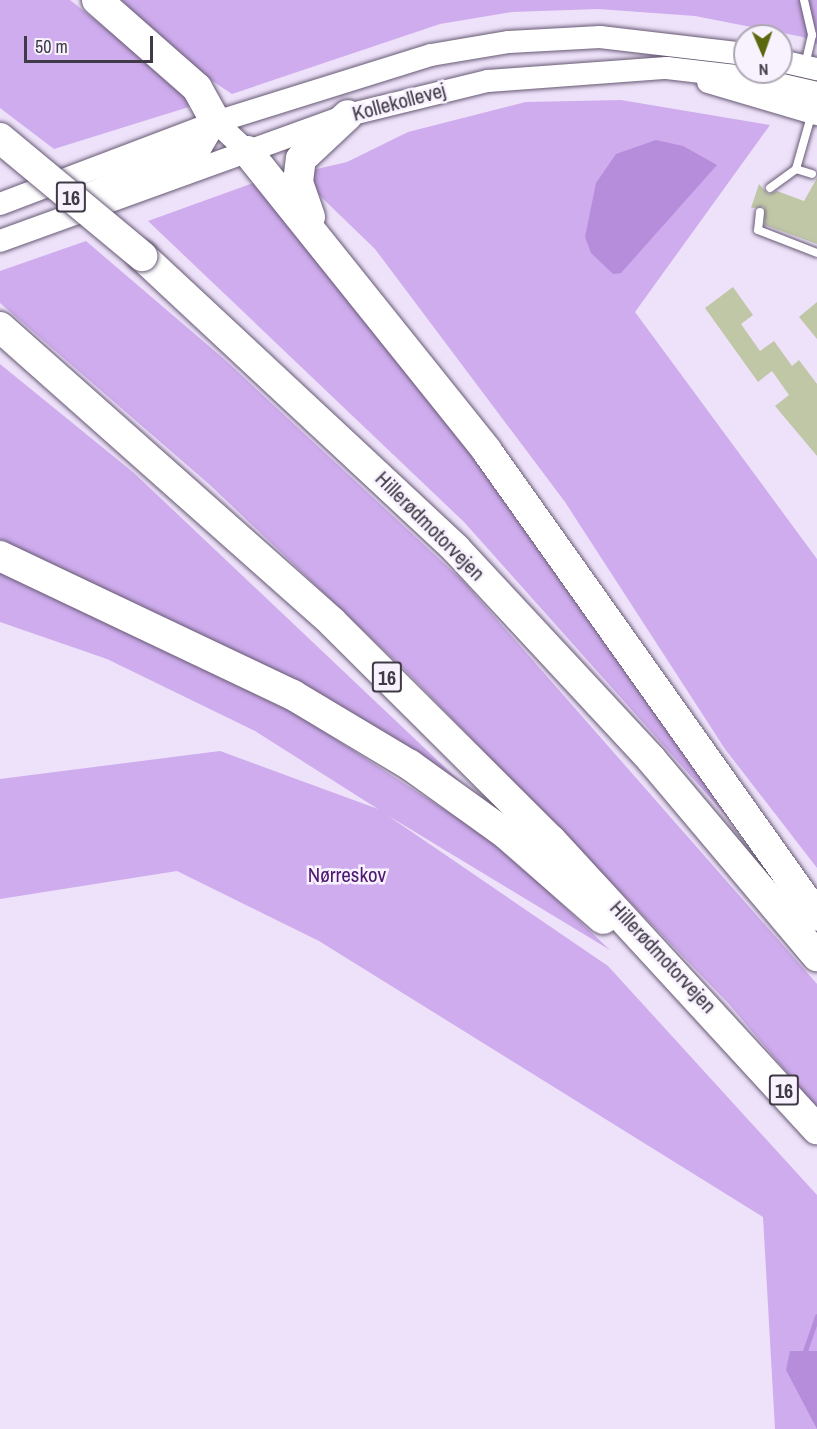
<!DOCTYPE html>
<html>
<head>
<meta charset="utf-8">
<style>
  body { margin:0 }
  #map { position:relative; width:817px; height:1429px; overflow:hidden; background:#eee2fa; font-family:"Archivo Narrow",sans-serif }
  div>[style] { position:absolute }
  [style*='--x'] { left:calc(var(--x)*1px); top:calc(var(--y)*1px); width:calc(var(--w)*1px); rotate:calc(var(--a)*1deg) }
  .green>* { inset:0; background:#ceaced }
  .water>* { inset:0; background:#b68dda }
  .stream>* { height:5px; margin:-2.5px; padding:0 2.5px; transform-origin:2.5px; border-radius:2.5px; background:#b68dda }
  .building>* { inset:0; background:#c0c7a7 }
  .roads { filter:drop-shadow(0 0 2px #665973) drop-shadow(0 0 2px #665973) }
  .lane>* { height:8px; margin:-4px; padding:0 4px; transform-origin:4px; border-radius:4px; background:#fff }
  .secondary>* { height:22px; margin:-11px; padding:0 11px; transform-origin:11px; border-radius:11px; background:#fff }
  .highway>* { height:30px; margin:-15px; padding:0 15px; transform-origin:15px; border-radius:15px; background:#fff }
  .bridges { filter:drop-shadow(0 0 2px #665973) drop-shadow(0 0 2px #665973) }
  .highway-bridge>* { height:30px; margin:-15px; padding:0 15px; transform-origin:15px; border-radius:15px; background:#fff }
  span { translate:-50% -50%; white-space:nowrap; text-align:center; line-height:1.15; -webkit-text-stroke:5px #f8f2fe; paint-order:stroke }
  .shield-label span { padding:2px 4px; background:#f8f2fe; border:2px solid; border-radius:4px; -webkit-text-stroke-width:0 }
  .shield-label { font-size:20px; color:#403a46; font-weight:700 }
  .street-label { font-size:21px; color:#403a46 }
  .park-label { font-size:21px; color:#4e1772 }
  .north { position:absolute; left:733px; top:24px; width:60px; height:60px; box-sizing:border-box; background:#f8f2fe; border:2px solid #aea8b4; border-radius:50%; rotate:178deg; font-size:16px; font-weight:700; line-height:24px; text-align:center; color:#403a46 }
  .north::after { content:''; display:block; margin:auto; width:21px; height:27px; background:#5c680d; clip-path:polygon(50% 0,100% 100%,50% 72%,0 100%) }
  .scale { position:absolute; left:24px; top:36px; width:129px; height:27px; box-sizing:border-box; border:3px solid #403a46; border-top:0; padding-left:8px; font-size:18px; line-height:21px; white-space:nowrap; color:#403a46; -webkit-text-stroke:4px #f8f2fe; paint-order:stroke }
</style>
</head>
<body>
<div id="map">
  <div class="green">
    <div style="clip-path:polygon(0 0,70px 0,182px 89px,192px 106px,54px 149px,0 108px)"></div>
    <div style="clip-path:polygon(121px 0,817px 0,817px 44px,803px 37px,695px 16px,598px 9px,512px 12px,440px 24px,232px 94px,194px 69px)"></div>
    <div style="clip-path:polygon(621px 100px,770px 125px,635px 312px,817px 559px,817px 868px,725px 749px,565px 502px,375px 249px,314px 190px,308px 171px,347px 162px,408px 132px,526px 102px)"></div>
    <div style="clip-path:polygon(259px 181px,487px 451px,738px 829px,464px 522px,148px 221px)"></div>
    <div style="clip-path:polygon(86px 241px,224px 359px,464px 582px,817px 984px,817px 1108px,728px 1003px,406px 671px,210px 485px,0 303px,0 271px)"></div>
    <div style="clip-path:polygon(0 364px,134px 473px,472px 793px,0 545px)"></div>
    <div style="clip-path:polygon(0 572px,298px 715px,498px 844px,610px 950px,387px 815px,608px 966px,817px 1195px,817px 1429px,775px 1429px,763px 1217px,319px 941px,177px 871px,0 899px,0 779px,220px 751px,378px 809px,255px 731px,107px 659px,0 622px)"></div>
  </div>
  <div class="water">
    <div style="clip-path:polygon(656px 140px,683px 146px,717px 165px,621px 273px,613px 274px,591px 253px,585px 237px,596px 183px,616px 154px)"></div>
    <div style="clip-path:polygon(790px 1351px,817px 1351px,817px 1429px,786px 1370px)"></div>
  </div>
  <div class="stream">
    <div style="--x:805;--y:1351;--w:37;--a:-71"></div>
  </div>
  <div class="building">
    <div style="clip-path:polygon(817px 178px,817px 244px,765px 225px,764px 207px,751px 208px,759px 184px,768px 194px,777px 191px,804px 201px)"></div>
    <div style="clip-path:polygon(733px 287px,753px 315px,741px 324px,760px 351px,774px 341px,792px 366px,799px 360px,817px 384px,817px 456px,775px 406px,789px 395px,772px 371px,758px 382px,705px 308px)"></div>
    <div style="clip-path:polygon(817px 302px,817px 339px,799px 317px)"></div>
  </div>
  <div class="roads">
    <div class="lane">
      <div style="--x:804;--y:0;--w:36;--a:77"></div>
      <div style="--x:812;--y:35;--w:32;--a:103"></div>
      <div style="--x:812;--y:174;--w:17;--a:-163"></div>
      <div style="--x:796;--y:169;--w:58;--a:-74.1"></div>
      <div style="--x:770;--y:188;--w:32;--a:-36"></div>
      <div style="--x:760;--y:212;--w:18;--a:96"></div>
      <div style="--x:758;--y:230;--w:63;--a:21.3"></div>
    </div>
    <div class="secondary">
      <div style="--x:781;--y:61;--w:37;--a:13"></div>
      <div style="--x:708;--y:82;--w:114;--a:16.4"></div>
      <div style="--x:216;--y:122;--w:42;--a:43.1"></div>
      <div style="--x:72;--y:201;--w:140;--a:-22.7"></div>
      <div style="--x:201;--y:147;--w:29;--a:-59"></div>
      <div style="--x:0;--y:204;--w:231;--a:-20.8"></div>
      <div style="--x:216;--y:122;--w:225;--a:-17.3"></div>
      <div style="--x:431;--y:55;--w:79;--a:-9.5"></div>
      <div style="--x:509;--y:42;--w:91;--a:-3.1"></div>
      <div style="--x:600;--y:37;--w:146;--a:6.7"></div>
      <div style="--x:0;--y:241;--w:370;--a:-19.9"></div>
      <div style="--x:348;--y:115;--w:144;--a:-13.7"></div>
      <div style="--x:488;--y:81;--w:179;--a:-4.2"></div>
      <div style="--x:667;--y:68;--w:86;--a:6.7"></div>
      <div style="--x:752;--y:78;--w:67;--a:13"></div>
    </div>
    <div class="highway">
      <div style="--x:97;--y:0;--w:133;--a:41.3"></div>
      <div style="--x:197;--y:88;--w:39;--a:61"></div>
      <div style="--x:247;--y:151;--w:384;--a:51.3"></div>
      <div style="--x:487;--y:451;--w:570;--a:54.64"></div>
      <div style="--x:310;--y:217;--w:37;--a:-109"></div>
      <div style="--x:298;--y:182;--w:23;--a:-83"></div>
      <div style="--x:301;--y:159;--w:64;--a:-43.1"></div>
      <div style="--x:142;--y:256;--w:429;--a:43"></div>
      <div style="--x:456;--y:549;--w:287;--a:47.1"></div>
      <div style="--x:651;--y:759;--w:258;--a:49.9"></div>
      <div style="--x:0;--y:327;--w:444;--a:41.6"></div>
      <div style="--x:332;--y:622;--w:309;--a:44.9"></div>
      <div style="--x:551;--y:840;--w:393;--a:47.4"></div>
      <div style="--x:0;--y:556;--w:324;--a:25.4"></div>
      <div style="--x:293;--y:695;--w:136;--a:30.9"></div>
      <div style="--x:410;--y:765;--w:118;--a:35.7"></div>
      <div style="--x:506;--y:834;--w:129;--a:41.2"></div>
    </div>
  </div>
  <div class="bridges">
    <div class="highway-bridge">
      <div style="--x:0;--y:138;--w:185;--a:39.7"></div>
    </div>
  </div>
  <div class="shield-label">
    <span style="left:71px;top:197px">16</span>
    <span style="left:387px;top:677px">16</span>
    <span style="left:784px;top:1090px">16</span>
  </div>
  <div class="street-label">
    <span style="left:399px;top:102px;rotate:-15deg">Kollekollevej</span>
    <span style="left:430px;top:526px;rotate:45deg">Hillerødmotorvejen</span>
    <span style="left:663px;top:957px;rotate:47deg">Hillerødmotorvejen</span>
  </div>
  <div class="park-label">
    <span style="left:347px;top:875px">Nørreskov</span>
  </div>
  <div class="north">N</div>
  <div class="scale">50 m</div>
</div>
</body>
</html>
